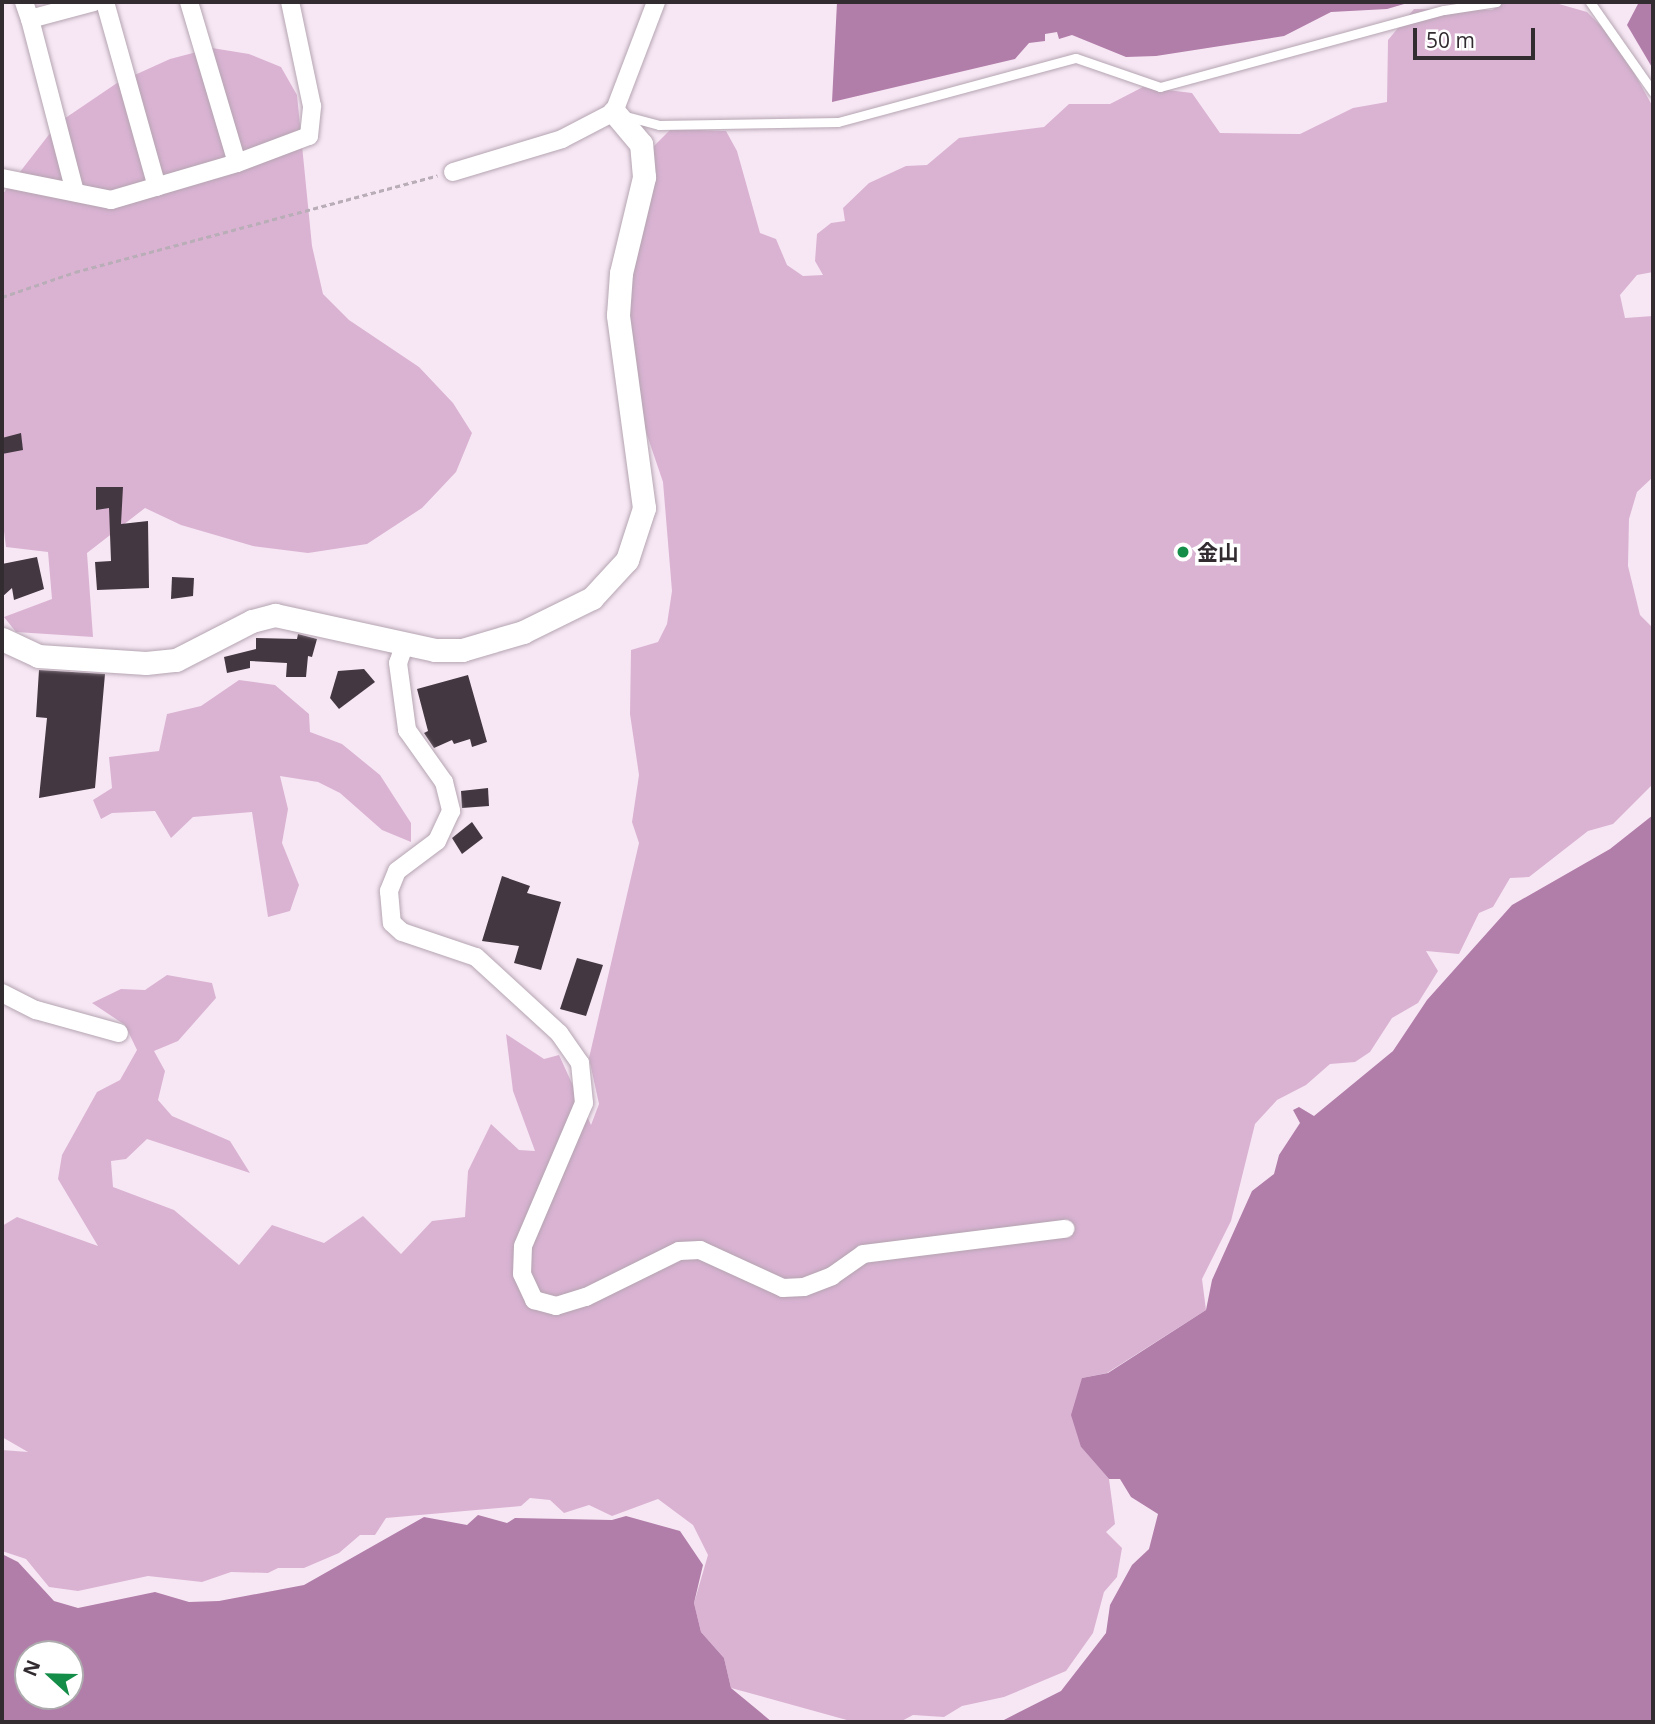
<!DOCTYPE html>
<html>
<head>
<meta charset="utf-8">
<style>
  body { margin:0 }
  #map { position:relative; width:1655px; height:1724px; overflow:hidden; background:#f7e7f4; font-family:"Open Sans","Noto Sans JP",sans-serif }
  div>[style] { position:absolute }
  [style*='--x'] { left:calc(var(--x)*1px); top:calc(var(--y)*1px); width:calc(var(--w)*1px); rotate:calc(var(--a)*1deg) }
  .green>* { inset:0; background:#dab3d3 }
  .water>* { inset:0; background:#b17da9 }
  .building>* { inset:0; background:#433741 }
  .path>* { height:2.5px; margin-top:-1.25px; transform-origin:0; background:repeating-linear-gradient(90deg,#b9adb7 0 5px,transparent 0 8.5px) }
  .roads { filter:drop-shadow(0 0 2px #b5a5b2) drop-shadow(0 0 2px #b5a5b2) }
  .service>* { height:9px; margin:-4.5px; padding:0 4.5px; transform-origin:4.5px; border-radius:4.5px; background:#fff }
  .minor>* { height:18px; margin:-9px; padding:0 9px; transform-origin:9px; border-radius:9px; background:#fff }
  .tertiary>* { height:23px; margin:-11.5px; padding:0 11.5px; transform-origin:11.5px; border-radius:11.5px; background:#fff }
  .dots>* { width:19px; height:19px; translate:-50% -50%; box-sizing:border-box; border:4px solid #fff; border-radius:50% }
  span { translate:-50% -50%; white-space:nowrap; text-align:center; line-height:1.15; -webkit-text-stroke:7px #fff; paint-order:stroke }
  .poi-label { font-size:21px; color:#322c31; font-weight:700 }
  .left { translate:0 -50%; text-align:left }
  .frame { position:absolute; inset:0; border:4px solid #322c31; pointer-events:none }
  .north { position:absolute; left:14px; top:1640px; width:70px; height:70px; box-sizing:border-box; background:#fff; border:2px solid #adabad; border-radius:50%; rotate:292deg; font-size:19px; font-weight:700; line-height:28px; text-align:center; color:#322c31 }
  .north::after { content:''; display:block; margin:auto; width:24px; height:32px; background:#148d48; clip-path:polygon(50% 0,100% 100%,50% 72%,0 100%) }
  .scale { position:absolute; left:1413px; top:28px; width:122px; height:32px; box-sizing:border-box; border:4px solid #322c31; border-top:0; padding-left:9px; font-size:21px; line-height:24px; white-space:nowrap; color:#322c31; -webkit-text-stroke:5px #fff; paint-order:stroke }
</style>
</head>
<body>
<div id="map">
  <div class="green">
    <div style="clip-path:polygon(1504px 2px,1552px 2px,1587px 12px,1617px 42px,1653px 107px,1653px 272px,1637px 275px,1620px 295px,1625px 318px,1653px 316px,1653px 477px,1637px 492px,1629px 519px,1628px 566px,1640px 615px,1653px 628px,1653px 784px,1613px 824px,1588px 831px,1529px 877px,1510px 878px,1493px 907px,1479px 913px,1459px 954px,1426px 951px,1438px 971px,1418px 1003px,1392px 1018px,1370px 1052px,1355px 1062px,1330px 1064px,1306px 1085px,1277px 1100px,1255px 1124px,1231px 1221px,1202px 1279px,1206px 1310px,1107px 1373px,1082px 1378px,1081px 1447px,1109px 1479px,1115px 1524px,1106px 1532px,1122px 1548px,1117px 1577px,1104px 1592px,1093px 1633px,1066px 1671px,1004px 1697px,962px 1706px,944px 1717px,913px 1715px,900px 1722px,854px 1722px,731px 1688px,724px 1658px,701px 1632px,694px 1603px,708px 1555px,693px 1525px,658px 1499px,612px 1516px,589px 1505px,564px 1513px,550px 1500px,530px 1498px,521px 1506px,386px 1518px,375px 1535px,360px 1535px,339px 1553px,304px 1568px,278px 1568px,268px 1573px,231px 1572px,202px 1582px,148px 1576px,78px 1591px,49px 1587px,26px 1559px,2px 1551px,2px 1450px,28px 1452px,2px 1437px,2px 1226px,17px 1217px,98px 1246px,58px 1179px,62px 1155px,97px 1092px,120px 1080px,137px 1050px,125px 1025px,92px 1003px,121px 989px,145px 990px,167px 975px,212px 983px,216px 998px,178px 1041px,154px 1051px,165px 1071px,158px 1100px,172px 1116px,230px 1141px,250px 1173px,147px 1139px,126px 1159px,111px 1161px,113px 1187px,174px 1210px,239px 1265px,272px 1225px,324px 1243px,363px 1216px,401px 1254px,432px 1221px,465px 1217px,468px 1171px,491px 1124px,519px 1150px,535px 1151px,513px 1091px,506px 1034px,544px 1059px,559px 1055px,591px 1125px,599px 1104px,589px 1058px,639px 843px,632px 822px,639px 775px,630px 714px,631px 650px,658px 642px,667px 624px,672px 591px,663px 482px,613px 335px,649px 151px,671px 129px,726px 131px,737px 151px,760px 233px,776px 239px,787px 265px,803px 276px,823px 275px,815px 261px,817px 234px,831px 223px,845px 221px,843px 208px,869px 183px,906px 166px,927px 165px,959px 138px,1044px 127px,1069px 104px,1110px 104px,1143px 87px,1192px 93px,1220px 133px,1300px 134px,1353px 108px,1387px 102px,1388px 40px,1414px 9px,1492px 10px)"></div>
    <div style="clip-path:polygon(212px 48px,249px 54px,281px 67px,297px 95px,312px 246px,323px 294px,349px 320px,419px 367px,453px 403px,472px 433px,456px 472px,422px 508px,367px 544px,308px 553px,253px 546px,181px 525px,145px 508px,87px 553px,93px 637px,16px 632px,4px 617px,52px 599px,48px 552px,6px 547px,2px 516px,2px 195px,58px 123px,117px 83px,170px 59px)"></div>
    <div style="clip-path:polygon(239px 680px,275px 685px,309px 714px,310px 732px,342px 744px,380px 775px,411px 823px,411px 842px,382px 830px,340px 793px,318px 782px,280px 776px,288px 809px,282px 843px,299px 885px,290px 911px,268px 917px,252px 812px,193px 817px,171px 838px,155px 811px,112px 813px,101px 819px,93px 800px,112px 788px,109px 757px,159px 751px,167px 714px,201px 706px)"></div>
  </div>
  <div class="water">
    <div style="clip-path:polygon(837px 2px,1411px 2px,1387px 9px,1331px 12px,1284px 36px,1156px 56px,1126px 57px,1072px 35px,1059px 39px,1057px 32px,1045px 34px,1045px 41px,1029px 43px,1015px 59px,832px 102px)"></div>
    <div style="clip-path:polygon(1639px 2px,1653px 2px,1653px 69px,1627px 25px)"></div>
    <div style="clip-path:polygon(1653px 815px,1653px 1722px,1000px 1722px,1061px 1691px,1106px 1633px,1110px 1605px,1132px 1565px,1149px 1549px,1158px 1514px,1131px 1497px,1120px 1479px,1109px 1479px,1081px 1447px,1071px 1415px,1082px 1378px,1108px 1373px,1206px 1310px,1212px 1280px,1252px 1191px,1274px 1174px,1279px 1155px,1300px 1123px,1293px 1110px,1299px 1107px,1314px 1116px,1393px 1051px,1427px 1000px,1512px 905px,1610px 849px)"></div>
    <div style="clip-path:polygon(evenodd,478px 1515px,507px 1523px,515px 1518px,612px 1520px,626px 1516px,680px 1531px,703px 1565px,694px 1603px,701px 1632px,724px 1658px,731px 1688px,772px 1722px,2px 1722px,2px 1554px,18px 1562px,54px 1601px,78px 1608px,155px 1592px,189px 1602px,219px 1601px,304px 1585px,424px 1517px,467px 1525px,478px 1515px,28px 1654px,70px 1654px,70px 1696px,28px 1696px,28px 1654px)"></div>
  </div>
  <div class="building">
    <div style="clip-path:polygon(21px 433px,23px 450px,2px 454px,2px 438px)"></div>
    <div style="clip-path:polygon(96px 487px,123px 487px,121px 524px,148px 521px,149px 588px,97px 590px,95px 562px,111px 561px,109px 508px,96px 510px)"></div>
    <div style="clip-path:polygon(37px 557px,44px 589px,14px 600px,12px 588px,2px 597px,2px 564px)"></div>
    <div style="clip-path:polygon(172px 577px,194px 578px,193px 596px,171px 599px)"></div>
    <div style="clip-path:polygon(298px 634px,317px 639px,312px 657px,308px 656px,306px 677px,286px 677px,287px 663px,250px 661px,250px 668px,227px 673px,224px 657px,256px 649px,256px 638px,297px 639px)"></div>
    <div style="clip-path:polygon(364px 669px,375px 682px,339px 709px,330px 698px,338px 671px)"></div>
    <div style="clip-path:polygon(39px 670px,105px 674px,95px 788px,39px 798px,47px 718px,36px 717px)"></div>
    <div style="clip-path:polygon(468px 675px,487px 742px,472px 747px,470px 739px,454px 744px,452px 740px,434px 748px,424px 733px,428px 731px,417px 689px)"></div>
    <div style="clip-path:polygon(488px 788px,489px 806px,462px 808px,461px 791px)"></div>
    <div style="clip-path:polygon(472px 822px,483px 838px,462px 854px,452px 838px)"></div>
    <div style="clip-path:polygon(502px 876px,530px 886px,527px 893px,561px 902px,541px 970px,514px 963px,519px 946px,482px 941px)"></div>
    <div style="clip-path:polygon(577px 958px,603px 965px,586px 1016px,560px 1009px)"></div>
  </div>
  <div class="path">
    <div style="--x:2;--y:297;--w:77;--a:-18.9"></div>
    <div style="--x:75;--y:272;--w:375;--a:-14.9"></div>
  </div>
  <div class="roads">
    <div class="service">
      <div style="--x:1590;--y:2;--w:110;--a:55"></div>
      <div style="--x:622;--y:115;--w:38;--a:15"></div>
      <div style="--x:659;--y:125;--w:179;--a:-1"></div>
      <div style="--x:838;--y:122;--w:246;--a:-15.1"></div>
      <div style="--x:1076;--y:58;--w:89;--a:19"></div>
      <div style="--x:1160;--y:87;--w:294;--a:-15.2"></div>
      <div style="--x:1444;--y:10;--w:53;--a:-8.7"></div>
    </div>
    <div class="minor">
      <div style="--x:24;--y:2;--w:18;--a:71"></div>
      <div style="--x:105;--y:2;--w:192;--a:74.3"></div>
      <div style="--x:189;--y:2;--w:168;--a:73.4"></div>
      <div style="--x:453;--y:172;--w:114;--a:-16.8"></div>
      <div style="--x:562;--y:139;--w:59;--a:-27.4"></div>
      <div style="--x:614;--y:112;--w:118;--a:-69.1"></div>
      <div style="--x:2;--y:178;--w:111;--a:11.4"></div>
      <div style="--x:111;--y:200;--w:131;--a:-16.4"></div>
      <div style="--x:237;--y:163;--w:77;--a:-20.6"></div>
      <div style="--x:309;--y:136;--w:30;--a:-84"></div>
      <div style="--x:312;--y:106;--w:106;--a:-101.9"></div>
      <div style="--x:75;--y:192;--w:179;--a:-104.6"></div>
      <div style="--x:30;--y:19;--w:66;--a:-14.9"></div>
      <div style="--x:405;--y:643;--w:21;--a:109"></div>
      <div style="--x:398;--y:663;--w:68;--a:82.3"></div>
      <div style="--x:407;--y:730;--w:64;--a:54.6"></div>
      <div style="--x:444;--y:782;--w:30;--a:76"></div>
      <div style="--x:451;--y:811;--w:33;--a:115"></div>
      <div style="--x:437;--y:841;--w:50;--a:143.1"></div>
      <div style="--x:397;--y:871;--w:22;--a:112"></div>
      <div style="--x:389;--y:891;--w:32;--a:85"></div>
      <div style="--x:392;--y:923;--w:13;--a:42"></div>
      <div style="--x:402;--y:932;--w:78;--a:18.7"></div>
      <div style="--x:476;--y:957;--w:113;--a:42.5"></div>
      <div style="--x:559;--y:1033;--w:37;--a:55"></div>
      <div style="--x:580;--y:1063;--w:40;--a:84.3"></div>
      <div style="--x:584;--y:1103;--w:155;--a:113.1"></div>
      <div style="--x:523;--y:1246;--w:28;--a:92"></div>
      <div style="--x:522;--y:1274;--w:29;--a:65"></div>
      <div style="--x:534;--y:1300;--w:23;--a:15"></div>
      <div style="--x:556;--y:1306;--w:31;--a:-17"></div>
      <div style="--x:586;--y:1297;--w:104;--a:-26.3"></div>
      <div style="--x:679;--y:1251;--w:21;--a:-3"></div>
      <div style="--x:700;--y:1250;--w:91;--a:24.6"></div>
      <div style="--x:783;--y:1288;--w:21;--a:-3"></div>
      <div style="--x:804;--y:1287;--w:30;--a:-21"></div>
      <div style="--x:832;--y:1276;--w:38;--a:-35"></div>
      <div style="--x:863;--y:1254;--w:204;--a:-7.1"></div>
      <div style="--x:2;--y:993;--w:38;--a:27"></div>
      <div style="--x:36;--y:1010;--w:86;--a:15.5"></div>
    </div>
    <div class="tertiary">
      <div style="--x:2;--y:639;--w:40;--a:25"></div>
      <div style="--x:38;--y:656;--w:108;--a:3.7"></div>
      <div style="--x:146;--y:663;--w:30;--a:-6"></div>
      <div style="--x:176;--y:660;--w:85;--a:-27.2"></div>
      <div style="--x:252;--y:621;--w:24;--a:-15"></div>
      <div style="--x:275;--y:615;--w:164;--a:12.3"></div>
      <div style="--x:435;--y:650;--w:27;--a:0"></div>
      <div style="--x:462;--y:650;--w:64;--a:-16.4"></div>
      <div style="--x:523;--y:632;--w:77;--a:-26.2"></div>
      <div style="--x:592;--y:598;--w:52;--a:-47.4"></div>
      <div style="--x:627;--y:560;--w:55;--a:-71.9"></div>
      <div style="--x:644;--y:508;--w:195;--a:-97.7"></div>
      <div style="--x:618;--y:315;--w:42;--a:-85.9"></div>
      <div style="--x:621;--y:273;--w:99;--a:-76.5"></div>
      <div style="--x:644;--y:177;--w:33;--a:-95"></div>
      <div style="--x:641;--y:144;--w:42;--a:-130.2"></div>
    </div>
  </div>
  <div class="dots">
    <div style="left:1183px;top:552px;background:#148d48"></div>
  </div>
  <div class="poi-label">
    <span class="left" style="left:1197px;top:552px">金山</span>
  </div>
  <div class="frame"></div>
  <div class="north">N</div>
  <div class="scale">50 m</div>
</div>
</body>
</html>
